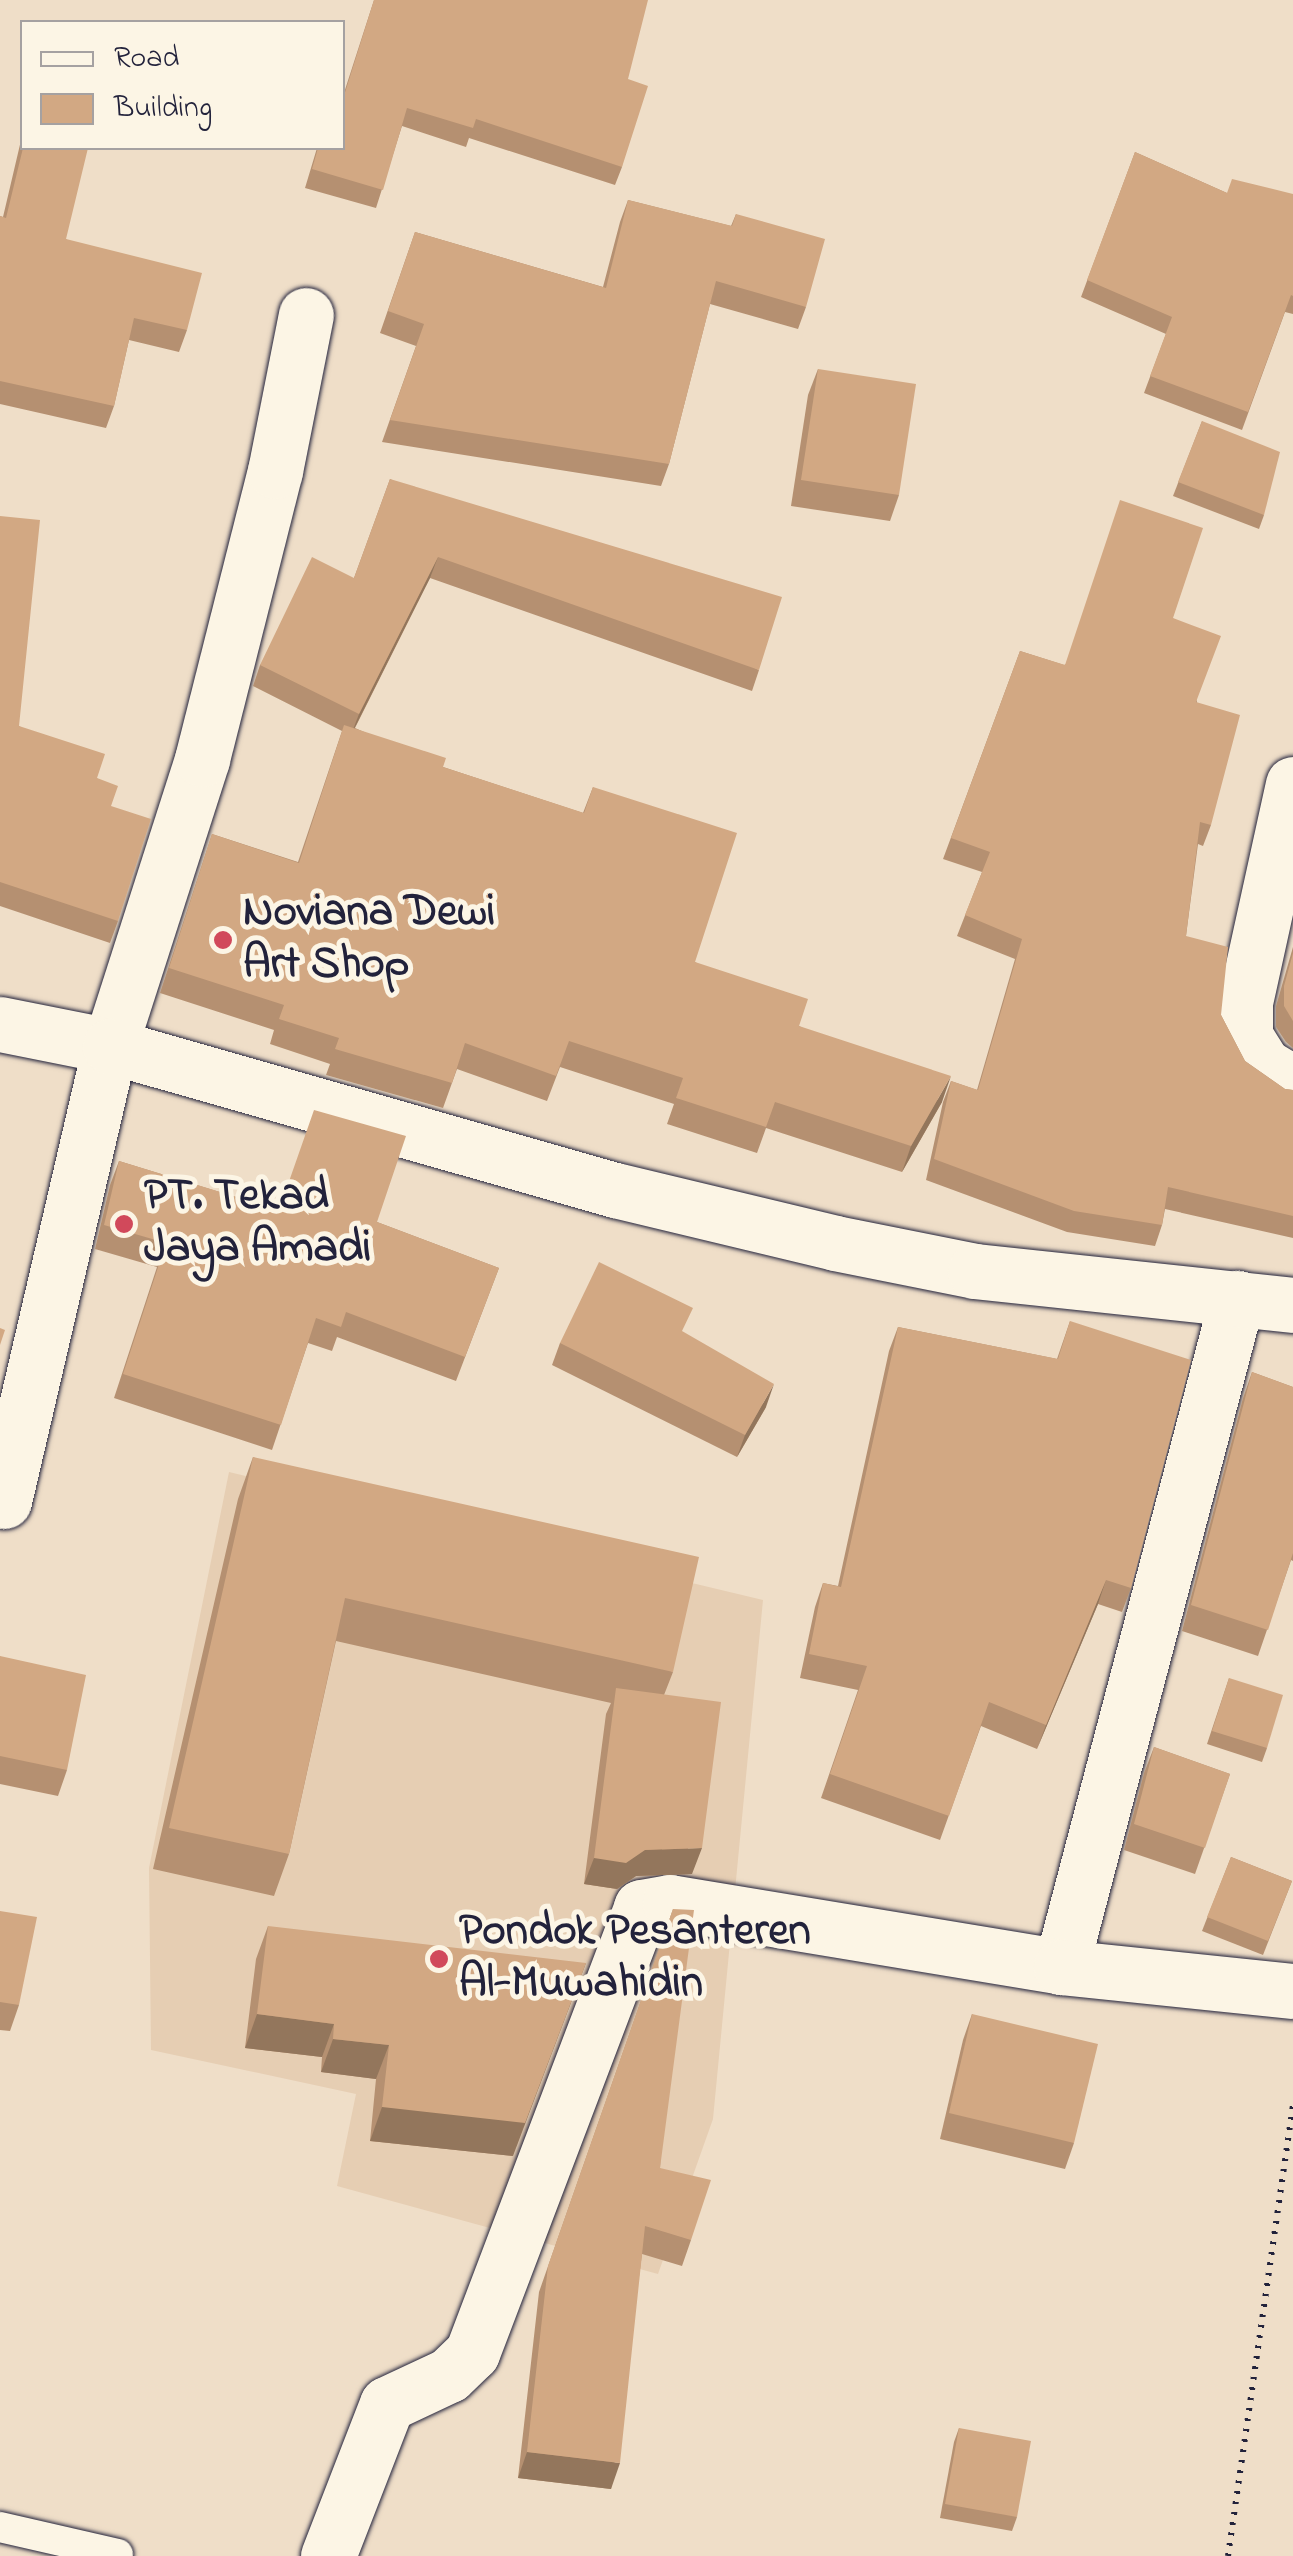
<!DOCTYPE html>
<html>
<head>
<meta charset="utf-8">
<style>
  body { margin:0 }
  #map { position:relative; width:1293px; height:2556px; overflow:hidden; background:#efdec8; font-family:"Indie Flower",sans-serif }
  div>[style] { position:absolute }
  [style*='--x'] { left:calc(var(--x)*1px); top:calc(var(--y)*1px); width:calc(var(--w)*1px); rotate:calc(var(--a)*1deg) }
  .built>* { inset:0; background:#e6ceb3 }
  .path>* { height:6px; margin-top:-3px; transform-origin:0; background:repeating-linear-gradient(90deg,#22223b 0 2.5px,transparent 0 10.5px) }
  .roads { filter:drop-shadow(0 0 2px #22223b) drop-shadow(0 0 2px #22223b) }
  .service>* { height:30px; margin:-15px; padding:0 15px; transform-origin:15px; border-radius:15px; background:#fcf5e5 }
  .minor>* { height:55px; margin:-27.5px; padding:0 27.5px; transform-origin:27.5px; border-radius:27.5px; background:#fcf5e5 }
  .secondary>* { height:55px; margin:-27.5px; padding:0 27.5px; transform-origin:27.5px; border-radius:27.5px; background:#fcf5e5 }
  .wall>* { inset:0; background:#b59071 }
  .shaded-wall>* { inset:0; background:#93765c }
  .building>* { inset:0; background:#d2a883 }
  .dots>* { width:28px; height:28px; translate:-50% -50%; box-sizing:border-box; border:5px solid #fcf5e5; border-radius:50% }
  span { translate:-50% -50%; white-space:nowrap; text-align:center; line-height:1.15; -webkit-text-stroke:10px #fcf5e5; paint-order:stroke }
  .poi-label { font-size:45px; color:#22223b; font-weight:700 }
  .left { translate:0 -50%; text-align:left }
  .legend { position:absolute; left:20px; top:20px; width:325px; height:130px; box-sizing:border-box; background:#fcf5e5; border:2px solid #a5a1a1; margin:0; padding:12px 18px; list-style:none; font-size:30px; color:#22223b }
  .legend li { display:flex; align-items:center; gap:20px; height:50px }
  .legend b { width:50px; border:2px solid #a5a1a1 }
</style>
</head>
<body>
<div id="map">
  <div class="built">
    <div style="clip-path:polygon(229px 1472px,763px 1600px,713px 2119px,658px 2274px,337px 2186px,356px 2094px,151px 2050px,149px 1868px)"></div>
  </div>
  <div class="path">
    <div style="--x:1228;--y:2556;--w:456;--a:-81.8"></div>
  </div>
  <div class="roads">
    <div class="service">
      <div style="--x:0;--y:2527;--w:121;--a:12.9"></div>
    </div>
    <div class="minor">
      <div style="--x:1293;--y:784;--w:224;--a:102.4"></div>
      <div style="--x:1245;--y:1003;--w:33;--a:90"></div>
      <div style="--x:1245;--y:1036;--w:34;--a:58"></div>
      <div style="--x:1263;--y:1065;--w:35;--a:31"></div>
      <div style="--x:4;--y:1501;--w:467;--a:-76.9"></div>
      <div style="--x:110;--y:1046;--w:301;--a:-72.2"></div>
      <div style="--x:202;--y:759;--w:297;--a:-75.8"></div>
      <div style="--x:275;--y:471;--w:159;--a:-78.8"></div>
      <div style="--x:1061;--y:1967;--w:692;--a:-75.26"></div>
      <div style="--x:328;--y:2556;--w:163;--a:-68.8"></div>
      <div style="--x:387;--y:2404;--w:68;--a:-25.1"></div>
      <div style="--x:449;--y:2375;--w:32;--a:-44"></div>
      <div style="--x:472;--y:2353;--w:477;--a:-69.2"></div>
      <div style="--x:641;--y:1907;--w:29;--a:-10"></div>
      <div style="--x:670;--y:1902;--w:396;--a:9.4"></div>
      <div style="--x:1061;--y:1967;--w:233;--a:5.9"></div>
    </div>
    <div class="secondary">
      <div style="--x:0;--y:1024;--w:112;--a:11.3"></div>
      <div style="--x:110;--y:1046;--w:525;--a:15.92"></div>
      <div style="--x:615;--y:1190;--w:226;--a:13.5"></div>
      <div style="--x:835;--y:1243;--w:143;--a:11.3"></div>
      <div style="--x:975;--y:1271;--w:320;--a:6.1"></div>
    </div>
  </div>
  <div class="wall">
    <div style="clip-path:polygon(374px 0,628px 79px,622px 167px,615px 185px,469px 138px,466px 147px,402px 126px,376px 208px,305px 188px,317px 148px,342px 148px,342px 99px)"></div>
    <div style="clip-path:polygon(22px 136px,22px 148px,66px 239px,187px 330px,179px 352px,129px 340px,114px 406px,106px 428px,0 404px,0 216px,3px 217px)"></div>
    <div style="clip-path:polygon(1135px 152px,1227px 193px,1293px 194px,1293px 314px,1285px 312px,1242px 430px,1144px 393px,1166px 334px,1081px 297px)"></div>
    <div style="clip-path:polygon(628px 200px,731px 226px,736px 214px,806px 307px,798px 329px,710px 304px,669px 464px,661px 486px,382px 442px,416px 346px,380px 333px,415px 232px,603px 287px,620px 222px)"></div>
    <div style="clip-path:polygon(818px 369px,899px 495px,890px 521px,791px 506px,808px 395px)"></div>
    <div style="clip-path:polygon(1202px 421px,1264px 515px,1259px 529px,1173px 496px)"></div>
    <div style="clip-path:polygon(390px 479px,759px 670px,752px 691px,430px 578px,355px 728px,443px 767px,583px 813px,593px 787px,695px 962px,799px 1026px,942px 1102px,902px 1172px,766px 1128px,757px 1153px,667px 1124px,674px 1104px,560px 1067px,547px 1101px,457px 1069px,443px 1108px,326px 1075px,330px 1064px,270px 1044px,274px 1030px,160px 993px,212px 834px,298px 862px,342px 731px,253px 686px,260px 665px,354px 578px)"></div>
    <div style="clip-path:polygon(0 516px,19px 726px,97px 778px,111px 806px,118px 921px,110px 943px,0 906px)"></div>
    <div style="clip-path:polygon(1173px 618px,1197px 702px,1211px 825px,1203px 846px,1198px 844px,1186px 936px,1221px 1015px,1245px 1061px,1285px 1089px,1293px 1090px,1293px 1238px,1165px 1209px,1162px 1225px,1155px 1246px,1067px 1232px,926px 1180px,943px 1102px,951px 1081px,977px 1090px,1015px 959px,957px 936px,982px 872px,943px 859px,1020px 651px,1064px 665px)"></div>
    <div style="clip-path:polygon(1293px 947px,1293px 1048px,1286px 1042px,1276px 1027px,1276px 1006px)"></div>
    <div style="clip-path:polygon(119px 1161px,278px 1210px,377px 1222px,499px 1268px,456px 1381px,337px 1337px,332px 1351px,308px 1343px,272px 1450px,114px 1398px,157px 1267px,95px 1249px,110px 1185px)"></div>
    <div style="clip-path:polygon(1070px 1321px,1131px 1588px,1122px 1612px,1098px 1604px,1037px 1749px,981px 1726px,940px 1840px,821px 1798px,858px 1690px,800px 1678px,815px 1607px,823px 1583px,838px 1586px,889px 1351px,898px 1327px,1057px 1359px)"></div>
    <div style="clip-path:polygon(684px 1333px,766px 1407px,737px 1457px,552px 1365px,560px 1343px)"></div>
    <div style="clip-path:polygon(1252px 1372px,1293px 1387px,1293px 1561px,1291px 1560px,1258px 1656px,1182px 1631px,1243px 1398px)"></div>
    <div style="clip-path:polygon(253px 1457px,673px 1672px,664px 1695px,692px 1874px,636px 1876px,617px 1889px,584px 1884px,606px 1714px,611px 1703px,336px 1641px,289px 1854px,274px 1896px,153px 1869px,238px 1499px)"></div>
    <div style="clip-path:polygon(0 1656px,67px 1770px,58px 1796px,0 1784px)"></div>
    <div style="clip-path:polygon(1229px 1678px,1267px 1748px,1262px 1762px,1207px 1744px)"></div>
    <div style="clip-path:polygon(1154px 1747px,1230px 1774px,1195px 1874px,1124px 1850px,1144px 1773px)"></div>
    <div style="clip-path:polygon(1231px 1857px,1292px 1881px,1263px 1955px,1202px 1931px)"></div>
    <div style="clip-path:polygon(673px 1909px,660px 2168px,691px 2240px,682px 2266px,642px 2254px,611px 2489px,518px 2478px,539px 2292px)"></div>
    <div style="clip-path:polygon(0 1911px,19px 2005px,10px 2031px,0 2030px)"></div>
    <div style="clip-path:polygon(268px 1926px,513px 2156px,370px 2141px,376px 2079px,321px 2072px,322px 2057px,245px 2048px,256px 1959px)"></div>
    <div style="clip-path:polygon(972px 2014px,1074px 2143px,1065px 2169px,940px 2139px,963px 2040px)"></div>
    <div style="clip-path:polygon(959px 2428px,1017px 2517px,1012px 2531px,940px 2518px,954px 2442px)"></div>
  </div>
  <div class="shaded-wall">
    <div style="clip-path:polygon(438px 557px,430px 578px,351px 735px,359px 714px)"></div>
    <div style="clip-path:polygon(951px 1076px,942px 1102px,902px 1172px,911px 1146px)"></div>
    <div style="clip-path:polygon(774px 1384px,766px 1407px,737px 1457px,745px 1435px)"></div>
    <div style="clip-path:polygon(1106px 1580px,1098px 1604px,1037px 1749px,1046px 1725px)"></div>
    <div style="clip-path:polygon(702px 1848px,692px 1874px,636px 1876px,617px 1889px,584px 1884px,594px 1858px,645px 1850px)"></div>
    <div style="clip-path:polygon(586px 1963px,513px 2156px,370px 2141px,382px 2107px)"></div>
    <div style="clip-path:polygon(257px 2014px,334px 2024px,322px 2057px,245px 2048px)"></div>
    <div style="clip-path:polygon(333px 2039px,389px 2045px,376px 2079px,321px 2072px)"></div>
    <div style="clip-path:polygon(527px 2452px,620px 2463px,611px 2489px,518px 2478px)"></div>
  </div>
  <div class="building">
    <div style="clip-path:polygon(374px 0,648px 0,628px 79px,648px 86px,622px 167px,476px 119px,473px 128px,407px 108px,383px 190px,312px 169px,318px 148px,342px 148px,342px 102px)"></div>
    <div style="clip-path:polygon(23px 148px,88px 148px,66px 239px,202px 273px,187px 330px,134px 318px,114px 406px,0 381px,0 216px,6px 218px)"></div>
    <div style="clip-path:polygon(1135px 152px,1227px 193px,1232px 179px,1293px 194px,1293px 296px,1291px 295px,1248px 412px,1150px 376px,1172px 317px,1087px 280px)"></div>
    <div style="clip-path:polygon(628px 200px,732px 226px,736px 214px,825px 239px,806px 307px,716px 281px,669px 464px,390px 420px,424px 324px,388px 311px,415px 232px,606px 288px)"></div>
    <div style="clip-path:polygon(818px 369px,916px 384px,899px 495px,801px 480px)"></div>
    <div style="clip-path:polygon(1202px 421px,1280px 452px,1264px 515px,1178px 482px)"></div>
    <div style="clip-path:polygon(390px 479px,782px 597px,759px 670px,438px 557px,359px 714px,260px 665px,312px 557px,354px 578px)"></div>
    <div style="clip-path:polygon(1120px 500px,1203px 528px,1173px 618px,1221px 636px,1196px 702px,1240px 715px,1211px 825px,1200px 822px,1186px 936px,1228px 947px,1221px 1015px,1245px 1061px,1285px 1089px,1293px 1090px,1293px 1216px,1168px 1187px,1162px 1225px,1074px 1211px,934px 1159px,951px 1081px,978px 1090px,1022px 939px,965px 915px,990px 852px,951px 838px,1020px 651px,1065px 665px)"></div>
    <div style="clip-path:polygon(0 516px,40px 520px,19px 726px,105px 754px,97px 778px,118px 786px,111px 806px,151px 819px,118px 921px,0 882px)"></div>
    <div style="clip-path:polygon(344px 725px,446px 758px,443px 767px,584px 813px,593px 787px,737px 833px,695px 962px,808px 999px,799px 1026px,951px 1076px,911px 1146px,775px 1102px,766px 1127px,676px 1098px,683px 1078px,569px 1041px,556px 1076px,465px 1043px,452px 1083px,335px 1049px,339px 1038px,279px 1019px,284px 1005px,169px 968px,212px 834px,299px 863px)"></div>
    <div style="clip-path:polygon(1293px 953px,1293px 1021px,1284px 1006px,1284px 986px)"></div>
    <div style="clip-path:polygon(314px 1110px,406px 1136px,377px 1222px,499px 1268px,465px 1357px,346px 1312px,341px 1327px,316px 1318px,281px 1425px,123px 1374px,166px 1243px,104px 1225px,119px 1161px,279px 1210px)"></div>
    <div style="clip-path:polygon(599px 1262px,693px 1308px,682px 1331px,774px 1384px,745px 1435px,560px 1343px)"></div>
    <div style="clip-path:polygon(1070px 1321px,1191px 1360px,1131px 1588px,1106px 1580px,1046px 1725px,989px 1702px,949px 1816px,830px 1774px,867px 1666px,809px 1654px,823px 1583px,841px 1587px,898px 1327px,1058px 1359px)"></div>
    <div style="clip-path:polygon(0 1328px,5px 1330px,0 1345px)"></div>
    <div style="clip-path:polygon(1252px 1372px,1293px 1387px,1293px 1553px,1268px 1630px,1191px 1605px)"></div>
    <div style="clip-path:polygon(253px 1457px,699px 1557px,673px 1672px,345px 1598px,289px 1854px,169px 1828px)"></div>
    <div style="clip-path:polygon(0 1656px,86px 1675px,67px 1770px,0 1756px)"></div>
    <div style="clip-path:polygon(1229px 1678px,1283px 1695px,1267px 1748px,1212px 1731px)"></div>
    <div style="clip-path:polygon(616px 1688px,721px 1702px,702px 1848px,645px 1850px,626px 1863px,594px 1858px)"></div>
    <div style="clip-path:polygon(1154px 1747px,1230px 1774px,1205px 1848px,1134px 1824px)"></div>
    <div style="clip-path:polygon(1231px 1857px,1292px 1881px,1268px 1941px,1207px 1917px)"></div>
    <div style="clip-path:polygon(673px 1909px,694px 1910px,660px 2168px,711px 2180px,691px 2240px,645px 2226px,620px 2463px,527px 2452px,548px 2266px)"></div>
    <div style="clip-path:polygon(0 1911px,37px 1917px,19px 2005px,0 2002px)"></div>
    <div style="clip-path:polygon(268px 1926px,586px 1963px,525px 2123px,382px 2107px,389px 2045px,333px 2039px,334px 2024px,257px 2014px)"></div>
    <div style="clip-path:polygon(972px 2014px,1098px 2044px,1074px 2143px,949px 2113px)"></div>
    <div style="clip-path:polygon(959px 2428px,1031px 2441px,1017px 2517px,945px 2504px)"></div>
  </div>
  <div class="dots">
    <div style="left:223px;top:940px;background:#d1495b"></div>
    <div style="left:124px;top:1224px;background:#d1495b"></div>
    <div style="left:439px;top:1959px;background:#d1495b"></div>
  </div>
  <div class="poi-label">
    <span class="left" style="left:243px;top:940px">Noviana Dewi<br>Art Shop</span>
    <span class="left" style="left:144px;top:1224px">PT. Tekad<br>Jaya Amadi</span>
    <span class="left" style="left:459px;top:1959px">Pondok Pesanteren<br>Al-Muwahidin</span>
  </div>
  <ul class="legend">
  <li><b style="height:12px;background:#fcf5e5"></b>Road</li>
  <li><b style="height:28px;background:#d2a883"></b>Building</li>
  </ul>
</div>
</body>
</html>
